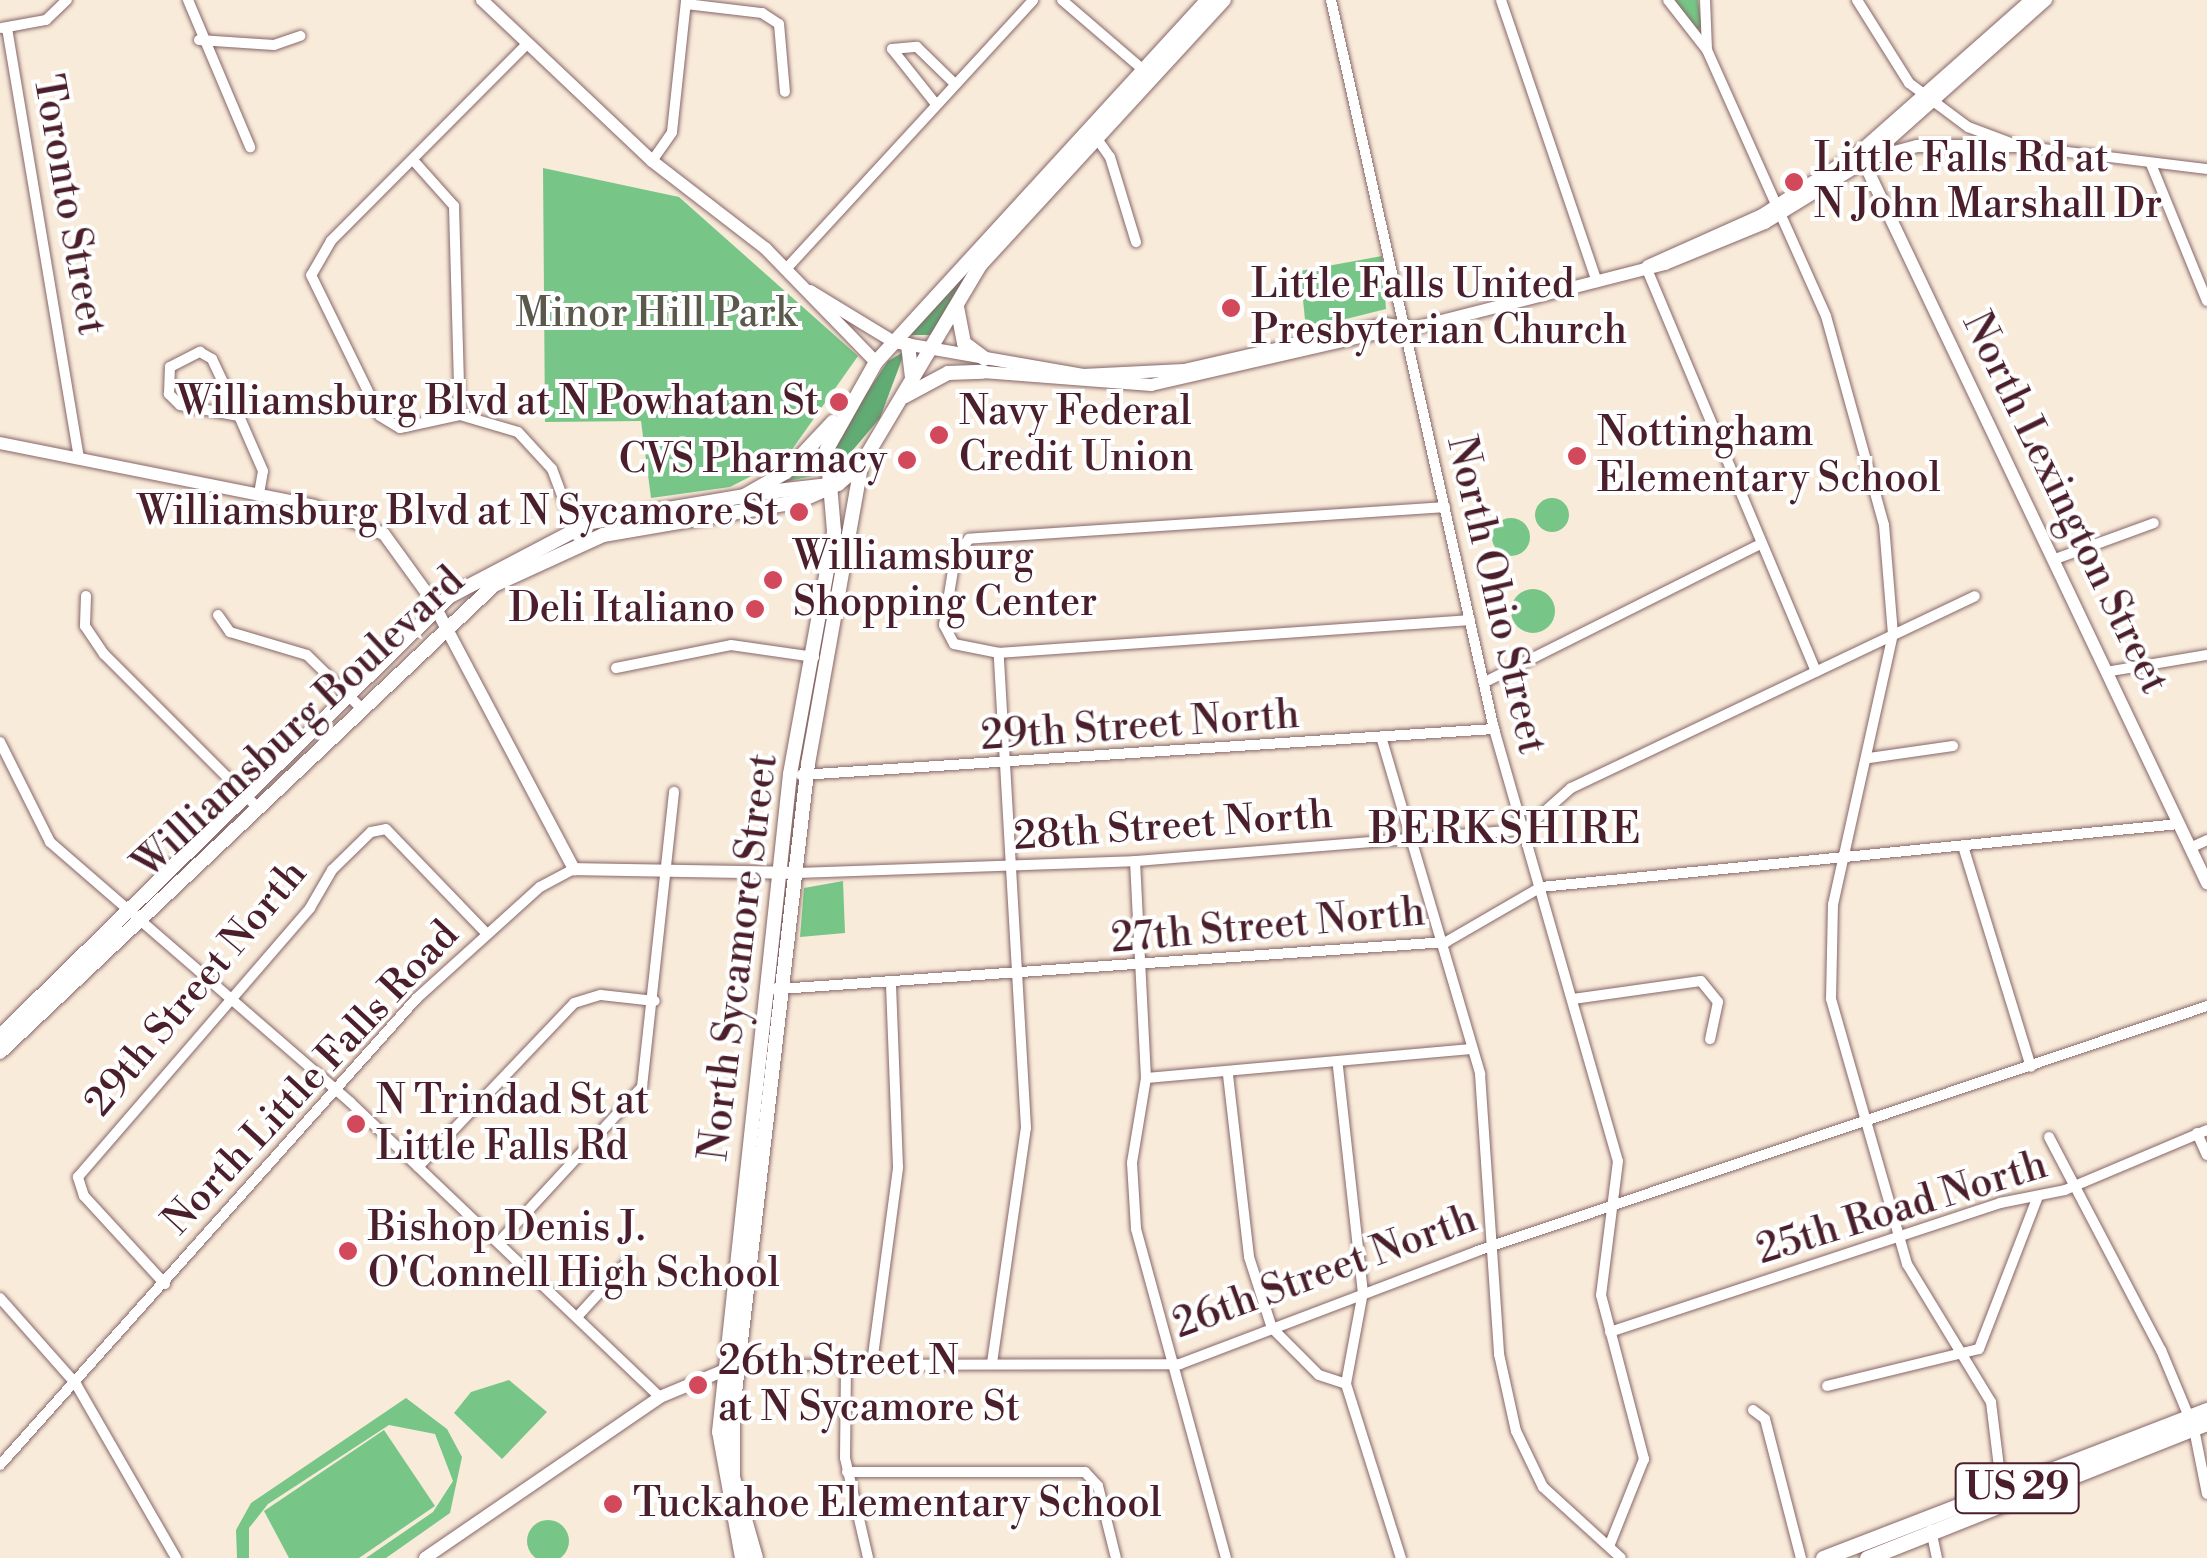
<!DOCTYPE html>
<html>
<head>
<meta charset="utf-8">
<style>
  body { margin:0 }
  #map { position:relative; width:2207px; height:1558px; overflow:hidden; background:#f9ebda; font-family:"Libre Bodoni",serif }
  div>[style] { position:absolute }
  [style*='--x'] { left:calc(var(--x)*1px); top:calc(var(--y)*1px); width:calc(var(--w)*1px); rotate:calc(var(--a)*1deg) }
  .green>* { inset:0; background:#77c687 }
  .round { border-radius:50% }
  .forest>* { inset:0; background:#61ab74 }
  .roads { filter:drop-shadow(0 0 2px #876668) drop-shadow(0 0 2px #876668) }
  .minor>* { height:10px; margin:-5px; padding:0 5px; transform-origin:5px; border-radius:5px; background:#fff }
  .tertiary>* { height:12px; margin:-6px; padding:0 6px; transform-origin:6px; border-radius:6px; background:#fff }
  .secondary>* { height:14px; margin:-7px; padding:0 7px; transform-origin:7px; border-radius:7px; background:#fff }
  .primary>* { height:15px; margin:-7.5px; padding:0 7.5px; transform-origin:7.5px; border-radius:7.5px; background:#fff }
  .dots>* { width:28px; height:28px; translate:-50% -50%; box-sizing:border-box; border:5px solid #fff; border-radius:50% }
  span { translate:-50% -50%; white-space:nowrap; text-align:center; line-height:1.15; -webkit-text-stroke:8px #fff; paint-order:stroke }
  .shield-label span { padding:2px 8px; background:#fff; border:2px solid; border-radius:8px; -webkit-text-stroke-width:0 }
  .shield-label { font-size:38px; color:#4a1f2b; font-weight:700 }
  .poi-label { font-size:40px; color:#4a1f2b }
  .left { translate:0 -50%; text-align:left }
  .right { translate:-100% -50%; text-align:right }
  .street-label { font-size:40px; color:#4a1f2b }
  .park-label { font-size:40px; color:#5a594b }
  .neighbourhood-label { font-size:42px; color:#4a1f2b; letter-spacing:2.5px }
</style>
</head>
<body>
<div id="map">
  <div class="green">
    <div style="clip-path:polygon(1672px 0,1698px 0,1702px 27px,1693px 31px)"></div>
    <div style="clip-path:polygon(543px 168px,679px 197px,858px 356px,786px 458px,730px 487px,651px 498px,641px 421px,545px 422px)"></div>
    <div style="clip-path:polygon(1382px 256px,1386px 309px,1306px 329px,1300px 271px)"></div>
    <div style="clip-path:polygon(812px 456px,818px 475px,783px 482px,800px 469px)"></div>
    <div class="round" style="left:1535px;top:498px;width:34px;height:34px"></div>
    <div class="round" style="left:1492px;top:518px;width:38px;height:38px"></div>
    <div class="round" style="left:1511px;top:589px;width:44px;height:44px"></div>
    <div style="clip-path:polygon(843px 881px,845px 933px,800px 937px,804px 888px)"></div>
    <div style="clip-path:polygon(509px 1380px,547px 1412px,502px 1459px,454px 1413px,471px 1392px)"></div>
    <div style="clip-path:polygon(406px 1398px,447px 1429px,462px 1457px,450px 1513px,386px 1558px,366px 1558px,433px 1512px,453px 1481px,435px 1434px,389px 1425px,268px 1504px,249px 1528px,249px 1558px,237px 1558px,236px 1530px,251px 1503px)"></div>
    <div style="clip-path:polygon(384px 1430px,435px 1506px,359px 1558px,289px 1558px,264px 1511px)"></div>
    <div class="round" style="left:527px;top:1520px;width:42px;height:42px"></div>
  </div>
  <div class="forest">
    <div style="clip-path:polygon(997px 237px,932px 335px,906px 335px)"></div>
    <div style="clip-path:polygon(905px 351px,880px 418px,836px 470px,836px 439px,888px 361px)"></div>
  </div>
  <div class="roads">
    <div class="minor">
      <div style="--x:188;--y:0;--w:160;--a:67.1"></div>
      <div style="--x:1062;--y:0;--w:112;--a:40.7"></div>
      <div style="--x:1331;--y:0;--w:747;--a:77.4"></div>
      <div style="--x:1494;--y:729;--w:449;--a:74"></div>
      <div style="--x:1618;--y:1161;--w:135;--a:97.2"></div>
      <div style="--x:1601;--y:1295;--w:170;--a:75.3"></div>
      <div style="--x:1644;--y:1459;--w:92;--a:111.8"></div>
      <div style="--x:1501;--y:0;--w:298;--a:71.2"></div>
      <div style="--x:1668;--y:0;--w:63;--a:52"></div>
      <div style="--x:1707;--y:50;--w:291;--a:65.9"></div>
      <div style="--x:1826;--y:316;--w:217;--a:74.5"></div>
      <div style="--x:1884;--y:525;--w:109;--a:85.3"></div>
      <div style="--x:1893;--y:634;--w:277;--a:102.5"></div>
      <div style="--x:1833;--y:904;--w:95;--a:91.2"></div>
      <div style="--x:1831;--y:999;--w:276;--a:74"></div>
      <div style="--x:1907;--y:1264;--w:162;--a:58.7"></div>
      <div style="--x:1991;--y:1402;--w:91;--a:83"></div>
      <div style="--x:1705;--y:0;--w:49;--a:87.7"></div>
      <div style="--x:1857;--y:0;--w:98;--a:57.9"></div>
      <div style="--x:1909;--y:83;--w:74;--a:36.7"></div>
      <div style="--x:1968;--y:127;--w:54;--a:20.4"></div>
      <div style="--x:2019;--y:146;--w:189;--a:7"></div>
      <div style="--x:686;--y:4;--w:77;--a:6.8"></div>
      <div style="--x:762;--y:13;--w:20;--a:33"></div>
      <div style="--x:779;--y:24;--w:68;--a:85"></div>
      <div style="--x:2;--y:28;--w:45;--a:-10.3"></div>
      <div style="--x:46;--y:20;--w:29;--a:-44"></div>
      <div style="--x:7;--y:28;--w:437;--a:80.5"></div>
      <div style="--x:199;--y:40;--w:75;--a:3.8"></div>
      <div style="--x:274;--y:45;--w:28;--a:-19"></div>
      <div style="--x:527;--y:44;--w:278;--a:134.9"></div>
      <div style="--x:331;--y:241;--w:39;--a:120"></div>
      <div style="--x:311;--y:275;--w:157;--a:63.9"></div>
      <div style="--x:380;--y:416;--w:23;--a:31"></div>
      <div style="--x:400;--y:428;--w:61;--a:-12.2"></div>
      <div style="--x:460;--y:415;--w:60;--a:16.3"></div>
      <div style="--x:518;--y:432;--w:50;--a:47.4"></div>
      <div style="--x:552;--y:469;--w:72;--a:69.5"></div>
      <div style="--x:935;--y:103;--w:69;--a:-128.5"></div>
      <div style="--x:892;--y:49;--w:25;--a:-5"></div>
      <div style="--x:917;--y:47;--w:52;--a:44.2"></div>
      <div style="--x:1093;--y:133;--w:29;--a:55"></div>
      <div style="--x:1110;--y:157;--w:89;--a:73"></div>
      <div style="--x:413;--y:160;--w:62;--a:48.3"></div>
      <div style="--x:454;--y:206;--w:209;--a:88.4"></div>
      <div style="--x:652;--y:161;--w:35;--a:-55"></div>
      <div style="--x:672;--y:132;--w:133;--a:-83.9"></div>
      <div style="--x:2151;--y:164;--w:148;--a:67.8"></div>
      <div style="--x:1646;--y:267;--w:439;--a:67.2"></div>
      <div style="--x:786;--y:269;--w:365;--a:-47.4"></div>
      <div style="--x:200;--y:352;--w:14;--a:30"></div>
      <div style="--x:212;--y:359;--w:63;--a:64.7"></div>
      <div style="--x:239;--y:416;--w:60;--a:-169.4"></div>
      <div style="--x:180;--y:405;--w:16;--a:-135"></div>
      <div style="--x:169;--y:394;--w:27;--a:-88"></div>
      <div style="--x:170;--y:367;--w:34;--a:-27"></div>
      <div style="--x:239;--y:416;--w:60;--a:66.4"></div>
      <div style="--x:263;--y:471;--w:23;--a:100"></div>
      <div style="--x:1445;--y:507;--w:477;--a:176.2"></div>
      <div style="--x:969;--y:539;--w:24;--a:126"></div>
      <div style="--x:955;--y:558;--w:68;--a:99.3"></div>
      <div style="--x:944;--y:625;--w:21;--a:62"></div>
      <div style="--x:954;--y:644;--w:46;--a:11.3"></div>
      <div style="--x:999;--y:653;--w:472;--a:-4"></div>
      <div style="--x:2058;--y:558;--w:102;--a:-20"></div>
      <div style="--x:86;--y:596;--w:30;--a:92"></div>
      <div style="--x:85;--y:626;--w:34;--a:56"></div>
      <div style="--x:104;--y:654;--w:215;--a:45"></div>
      <div style="--x:218;--y:615;--w:21;--a:55"></div>
      <div style="--x:230;--y:632;--w:80;--a:16.6"></div>
      <div style="--x:307;--y:655;--w:71;--a:44.4"></div>
      <div style="--x:616;--y:668;--w:117;--a:-11.3"></div>
      <div style="--x:731;--y:645;--w:84;--a:8.2"></div>
      <div style="--x:2111;--y:671;--w:97;--a:-9.5"></div>
      <div style="--x:1485;--y:682;--w:304;--a:-26.6"></div>
      <div style="--x:1382;--y:740;--w:348;--a:73.6"></div>
      <div style="--x:1480;--y:1074;--w:281;--a:86.1"></div>
      <div style="--x:1499;--y:1354;--w:79;--a:77.6"></div>
      <div style="--x:1516;--y:1431;--w:62;--a:64.3"></div>
      <div style="--x:1543;--y:1487;--w:105;--a:42.3"></div>
      <div style="--x:0;--y:742;--w:112;--a:63.4"></div>
      <div style="--x:50;--y:842;--w:397;--a:40.9"></div>
      <div style="--x:350;--y:1102;--w:428;--a:43.6"></div>
      <div style="--x:1869;--y:758;--w:85;--a:-8.1"></div>
      <div style="--x:801;--y:775;--w:695;--a:-3.8"></div>
      <div style="--x:1963;--y:846;--w:231;--a:72.9"></div>
      <div style="--x:2190;--y:848;--w:19;--a:-25"></div>
      <div style="--x:1135;--y:861;--w:217;--a:87.1"></div>
      <div style="--x:1146;--y:1078;--w:86;--a:99.4"></div>
      <div style="--x:1132;--y:1163;--w:66;--a:86.5"></div>
      <div style="--x:1136;--y:1229;--w:341;--a:74.7"></div>
      <div style="--x:795;--y:873;--w:340;--a:-2"></div>
      <div style="--x:1135;--y:861;--w:390;--a:-4.6"></div>
      <div style="--x:1524;--y:830;--w:63;--a:-41.8"></div>
      <div style="--x:1571;--y:788;--w:447;--a:-25.4"></div>
      <div style="--x:765;--y:990;--w:683;--a:-4.03"></div>
      <div style="--x:1446;--y:942;--w:110;--a:-30.1"></div>
      <div style="--x:1541;--y:887;--w:641;--a:-5.64"></div>
      <div style="--x:1573;--y:999;--w:129;--a:-8"></div>
      <div style="--x:1701;--y:981;--w:27;--a:51"></div>
      <div style="--x:1718;--y:1002;--w:38;--a:102"></div>
      <div style="--x:1338;--y:1067;--w:226;--a:83.7"></div>
      <div style="--x:1363;--y:1292;--w:94;--a:100.5"></div>
      <div style="--x:1346;--y:1384;--w:182;--a:72.5"></div>
      <div style="--x:1228;--y:1075;--w:183;--a:83.4"></div>
      <div style="--x:1249;--y:1257;--w:75;--a:72.1"></div>
      <div style="--x:1272;--y:1328;--w:66;--a:45"></div>
      <div style="--x:1319;--y:1375;--w:28;--a:18"></div>
      <div style="--x:1146;--y:1078;--w:327;--a:-5.1"></div>
      <div style="--x:2197;--y:1133;--w:24;--a:66"></div>
      <div style="--x:2049;--y:1137;--w:241;--a:62.3"></div>
      <div style="--x:2161;--y:1350;--w:86;--a:67.3"></div>
      <div style="--x:2194;--y:1429;--w:66;--a:78.7"></div>
      <div style="--x:418;--y:1167;--w:226;--a:-46.4"></div>
      <div style="--x:574;--y:1003;--w:28;--a:-17"></div>
      <div style="--x:601;--y:995;--w:54;--a:6.3"></div>
      <div style="--x:499;--y:1242;--w:211;--a:-47.3"></div>
      <div style="--x:642;--y:1087;--w:297;--a:-83.8"></div>
      <div style="--x:165;--y:1284;--w:120;--a:-132.6"></div>
      <div style="--x:84;--y:1196;--w:20;--a:-108"></div>
      <div style="--x:78;--y:1177;--w:355;--a:-49.2"></div>
      <div style="--x:310;--y:908;--w:44;--a:-59.9"></div>
      <div style="--x:332;--y:870;--w:54;--a:-44.3"></div>
      <div style="--x:371;--y:832;--w:15;--a:-11"></div>
      <div style="--x:386;--y:829;--w:146;--a:46.1"></div>
      <div style="--x:0;--y:1298;--w:115;--a:48.5"></div>
      <div style="--x:76;--y:1384;--w:201;--a:60.1"></div>
      <div style="--x:577;--y:1317;--w:77;--a:-47.6"></div>
      <div style="--x:1610;--y:1332;--w:411;--a:-18.3"></div>
      <div style="--x:2000;--y:1203;--w:66;--a:-11.3"></div>
      <div style="--x:2065;--y:1190;--w:154;--a:-22.9"></div>
      <div style="--x:846;--y:1363;--w:95;--a:90.6"></div>
      <div style="--x:845;--y:1458;--w:103;--a:77"></div>
      <div style="--x:872;--y:1363;--w:198;--a:-82.4"></div>
      <div style="--x:898;--y:1167;--w:180;--a:-92.2"></div>
      <div style="--x:992;--y:1363;--w:237;--a:-81.8"></div>
      <div style="--x:1026;--y:1128;--w:476;--a:-93.3"></div>
      <div style="--x:739;--y:1365;--w:441;--a:-0.1"></div>
      <div style="--x:1180;--y:1364;--w:318;--a:-20.8"></div>
      <div style="--x:1477;--y:1251;--w:770;--a:-18.55"></div>
      <div style="--x:1827;--y:1386;--w:156;--a:-13.7"></div>
      <div style="--x:1979;--y:1349;--w:164;--a:-68.9"></div>
      <div style="--x:1753;--y:1410;--w:15;--a:37"></div>
      <div style="--x:1765;--y:1419;--w:144;--a:75.5"></div>
      <div style="--x:0;--y:1465;--w:625;--a:-48.24"></div>
      <div style="--x:416;--y:999;--w:167;--a:-42.1"></div>
      <div style="--x:540;--y:887;--w:38;--a:-28"></div>
      <div style="--x:847;--y:1472;--w:238;--a:0"></div>
      <div style="--x:1085;--y:1472;--w:19;--a:47"></div>
      <div style="--x:1098;--y:1486;--w:74;--a:76"></div>
      <div style="--x:1931;--y:1530;--w:29;--a:78"></div>
    </div>
    <div class="tertiary">
      <div style="--x:482;--y:0;--w:234;--a:43.4"></div>
      <div style="--x:652;--y:161;--w:143;--a:37.6"></div>
      <div style="--x:765;--y:248;--w:159;--a:45.8"></div>
      <div style="--x:1859;--y:152;--w:810;--a:64.54"></div>
      <div style="--x:1876;--y:157;--w:42;--a:-15"></div>
      <div style="--x:1917;--y:146;--w:102;--a:0"></div>
      <div style="--x:1648;--y:266;--w:125;--a:-24.1"></div>
      <div style="--x:1762;--y:215;--w:116;--a:-33"></div>
      <div style="--x:1859;--y:152;--w:230;--a:-41.5"></div>
      <div style="--x:810;--y:291;--w:98;--a:31.3"></div>
      <div style="--x:894;--y:342;--w:192;--a:9.9"></div>
      <div style="--x:1083;--y:375;--w:101;--a:-2.8"></div>
      <div style="--x:1184;--y:370;--w:206;--a:-12.9"></div>
      <div style="--x:1385;--y:324;--w:29;--a:8"></div>
      <div style="--x:1414;--y:328;--w:259;--a:-14.3"></div>
      <div style="--x:1665;--y:264;--w:108;--a:-22.3"></div>
      <div style="--x:1765;--y:223;--w:116;--a:-31.6"></div>
      <div style="--x:1864;--y:162;--w:244;--a:-41.7"></div>
      <div style="--x:983;--y:372;--w:169;--a:4.4"></div>
      <div style="--x:1151;--y:385;--w:254;--a:-12.9"></div>
      <div style="--x:0;--y:443;--w:320;--a:11.3"></div>
      <div style="--x:314;--y:506;--w:75;--a:21.8"></div>
      <div style="--x:384;--y:534;--w:80;--a:54.1"></div>
      <div style="--x:431;--y:599;--w:306;--a:62.1"></div>
      <div style="--x:574;--y:869;--w:221;--a:1"></div>
      <div style="--x:425;--y:1558;--w:285;--a:-34.4"></div>
      <div style="--x:660;--y:1397;--w:78;--a:-22.6"></div>
    </div>
    <div class="secondary">
      <div style="--x:957;--y:307;--w:37;--a:79"></div>
      <div style="--x:964;--y:343;--w:26;--a:37"></div>
      <div style="--x:908;--y:345;--w:31;--a:83"></div>
      <div style="--x:905;--y:396;--w:49;--a:-28.1"></div>
      <div style="--x:948;--y:373;--w:35;--a:-2"></div>
      <div style="--x:760;--y:493;--w:78;--a:-6.7"></div>
      <div style="--x:0;--y:1036;--w:629;--a:-44.36"></div>
      <div style="--x:450;--y:596;--w:159;--a:-27.7"></div>
      <div style="--x:591;--y:522;--w:155;--a:-9.6"></div>
      <div style="--x:744;--y:496;--w:48;--a:-29.7"></div>
      <div style="--x:786;--y:472;--w:69;--a:-46.8"></div>
      <div style="--x:0;--y:1052;--w:680;--a:-43.39"></div>
      <div style="--x:494;--y:585;--w:120;--a:-24.6"></div>
      <div style="--x:603;--y:535;--w:197;--a:-9.7"></div>
      <div style="--x:797;--y:502;--w:45;--a:-23.7"></div>
      <div style="--x:838;--y:484;--w:30;--a:-40"></div>
      <div style="--x:861;--y:465;--w:234;--a:-59.2"></div>
      <div style="--x:981;--y:264;--w:359;--a:-47.4"></div>
      <div style="--x:742;--y:1558;--w:128;--a:-100.3"></div>
      <div style="--x:719;--y:1432;--w:662;--a:-83.84"></div>
      <div style="--x:790;--y:774;--w:247;--a:-79.7"></div>
      <div style="--x:834;--y:531;--w:82;--a:-94.9"></div>
      <div style="--x:827;--y:449;--w:100;--a:-60.6"></div>
      <div style="--x:876;--y:362;--w:491;--a:-47.5"></div>
      <div style="--x:756;--y:1558;--w:84;--a:-105.9"></div>
      <div style="--x:733;--y:1477;--w:67;--a:-90"></div>
      <div style="--x:733;--y:1410;--w:650;--a:-83.38"></div>
      <div style="--x:808;--y:764;--w:304;--a:-79.9"></div>
    </div>
    <div class="primary">
      <div style="--x:1823;--y:1558;--w:412;--a:-21.1"></div>
      <div style="--x:1867;--y:1558;--w:366;--a:-21.7"></div>
    </div>
  </div>
  <div class="dots">
    <div style="left:1794px;top:182px;background:#d1495b"></div>
    <div style="left:1231px;top:308px;background:#d1495b"></div>
    <div style="left:839px;top:402px;background:#d1495b"></div>
    <div style="left:939px;top:435px;background:#d1495b"></div>
    <div style="left:1577px;top:456px;background:#d1495b"></div>
    <div style="left:907px;top:460px;background:#d1495b"></div>
    <div style="left:799px;top:512px;background:#d1495b"></div>
    <div style="left:773px;top:580px;background:#d1495b"></div>
    <div style="left:755px;top:609px;background:#d1495b"></div>
    <div style="left:356px;top:1124px;background:#d1495b"></div>
    <div style="left:348px;top:1251px;background:#d1495b"></div>
    <div style="left:698px;top:1385px;background:#d1495b"></div>
    <div style="left:613px;top:1504px;background:#d1495b"></div>
  </div>
  <div class="shield-label">
    <span style="left:2017px;top:1488px">US 29</span>
  </div>
  <div class="poi-label">
    <span class="left" style="left:1814px;top:182px">Little Falls Rd at<br>N John Marshall Dr</span>
    <span class="left" style="left:1251px;top:308px">Little Falls United<br>Presbyterian Church</span>
    <span class="right" style="left:819px;top:402px">Williamsburg Blvd at N Powhatan St</span>
    <span class="left" style="left:959px;top:435px">Navy Federal<br>Credit Union</span>
    <span class="left" style="left:1597px;top:456px">Nottingham<br>Elementary School</span>
    <span class="right" style="left:887px;top:460px">CVS Pharmacy</span>
    <span class="right" style="left:779px;top:512px">Williamsburg Blvd at N Sycamore St</span>
    <span class="left" style="left:793px;top:580px">Williamsburg<br>Shopping Center</span>
    <span class="right" style="left:735px;top:609px">Deli Italiano</span>
    <span class="left" style="left:376px;top:1124px">N Trindad St at<br>Little Falls Rd</span>
    <span class="left" style="left:368px;top:1251px">Bishop Denis J.<br>O'Connell High School</span>
    <span class="left" style="left:718px;top:1385px">26th Street N<br>at N Sycamore St</span>
    <span class="left" style="left:633px;top:1504px">Tuckahoe Elementary School</span>
  </div>
  <div class="street-label">
    <span style="left:69px;top:205px;rotate:80deg">Toronto Street</span>
    <span style="left:2065px;top:503px;rotate:64deg">North Lexington Street</span>
    <span style="left:1496px;top:595px;rotate:77deg">North Ohio Street</span>
    <span style="left:299px;top:723px;rotate:-43deg">Williamsburg Boulevard</span>
    <span style="left:1140px;top:726px;rotate:-4deg">29th Street North</span>
    <span style="left:1173px;top:826px;rotate:-4deg">28th Street North</span>
    <span style="left:1268px;top:926px;rotate:-5deg">27th Street North</span>
    <span style="left:739px;top:957px;rotate:-83deg">North Sycamore Street</span>
    <span style="left:196px;top:988px;rotate:-50deg">29th Street North</span>
    <span style="left:311px;top:1078px;rotate:-47deg">North Little Falls Road</span>
    <span style="left:1902px;top:1208px;rotate:-17deg">25th Road North</span>
    <span style="left:1325px;top:1272px;rotate:-20deg">26th Street North</span>
  </div>
  <div class="park-label">
    <span style="left:656px;top:314px">Minor Hill Park</span>
  </div>
  <div class="neighbourhood-label">
    <span style="left:1506px;top:831px">BERKSHIRE</span>
  </div>
</div>
</body>
</html>
